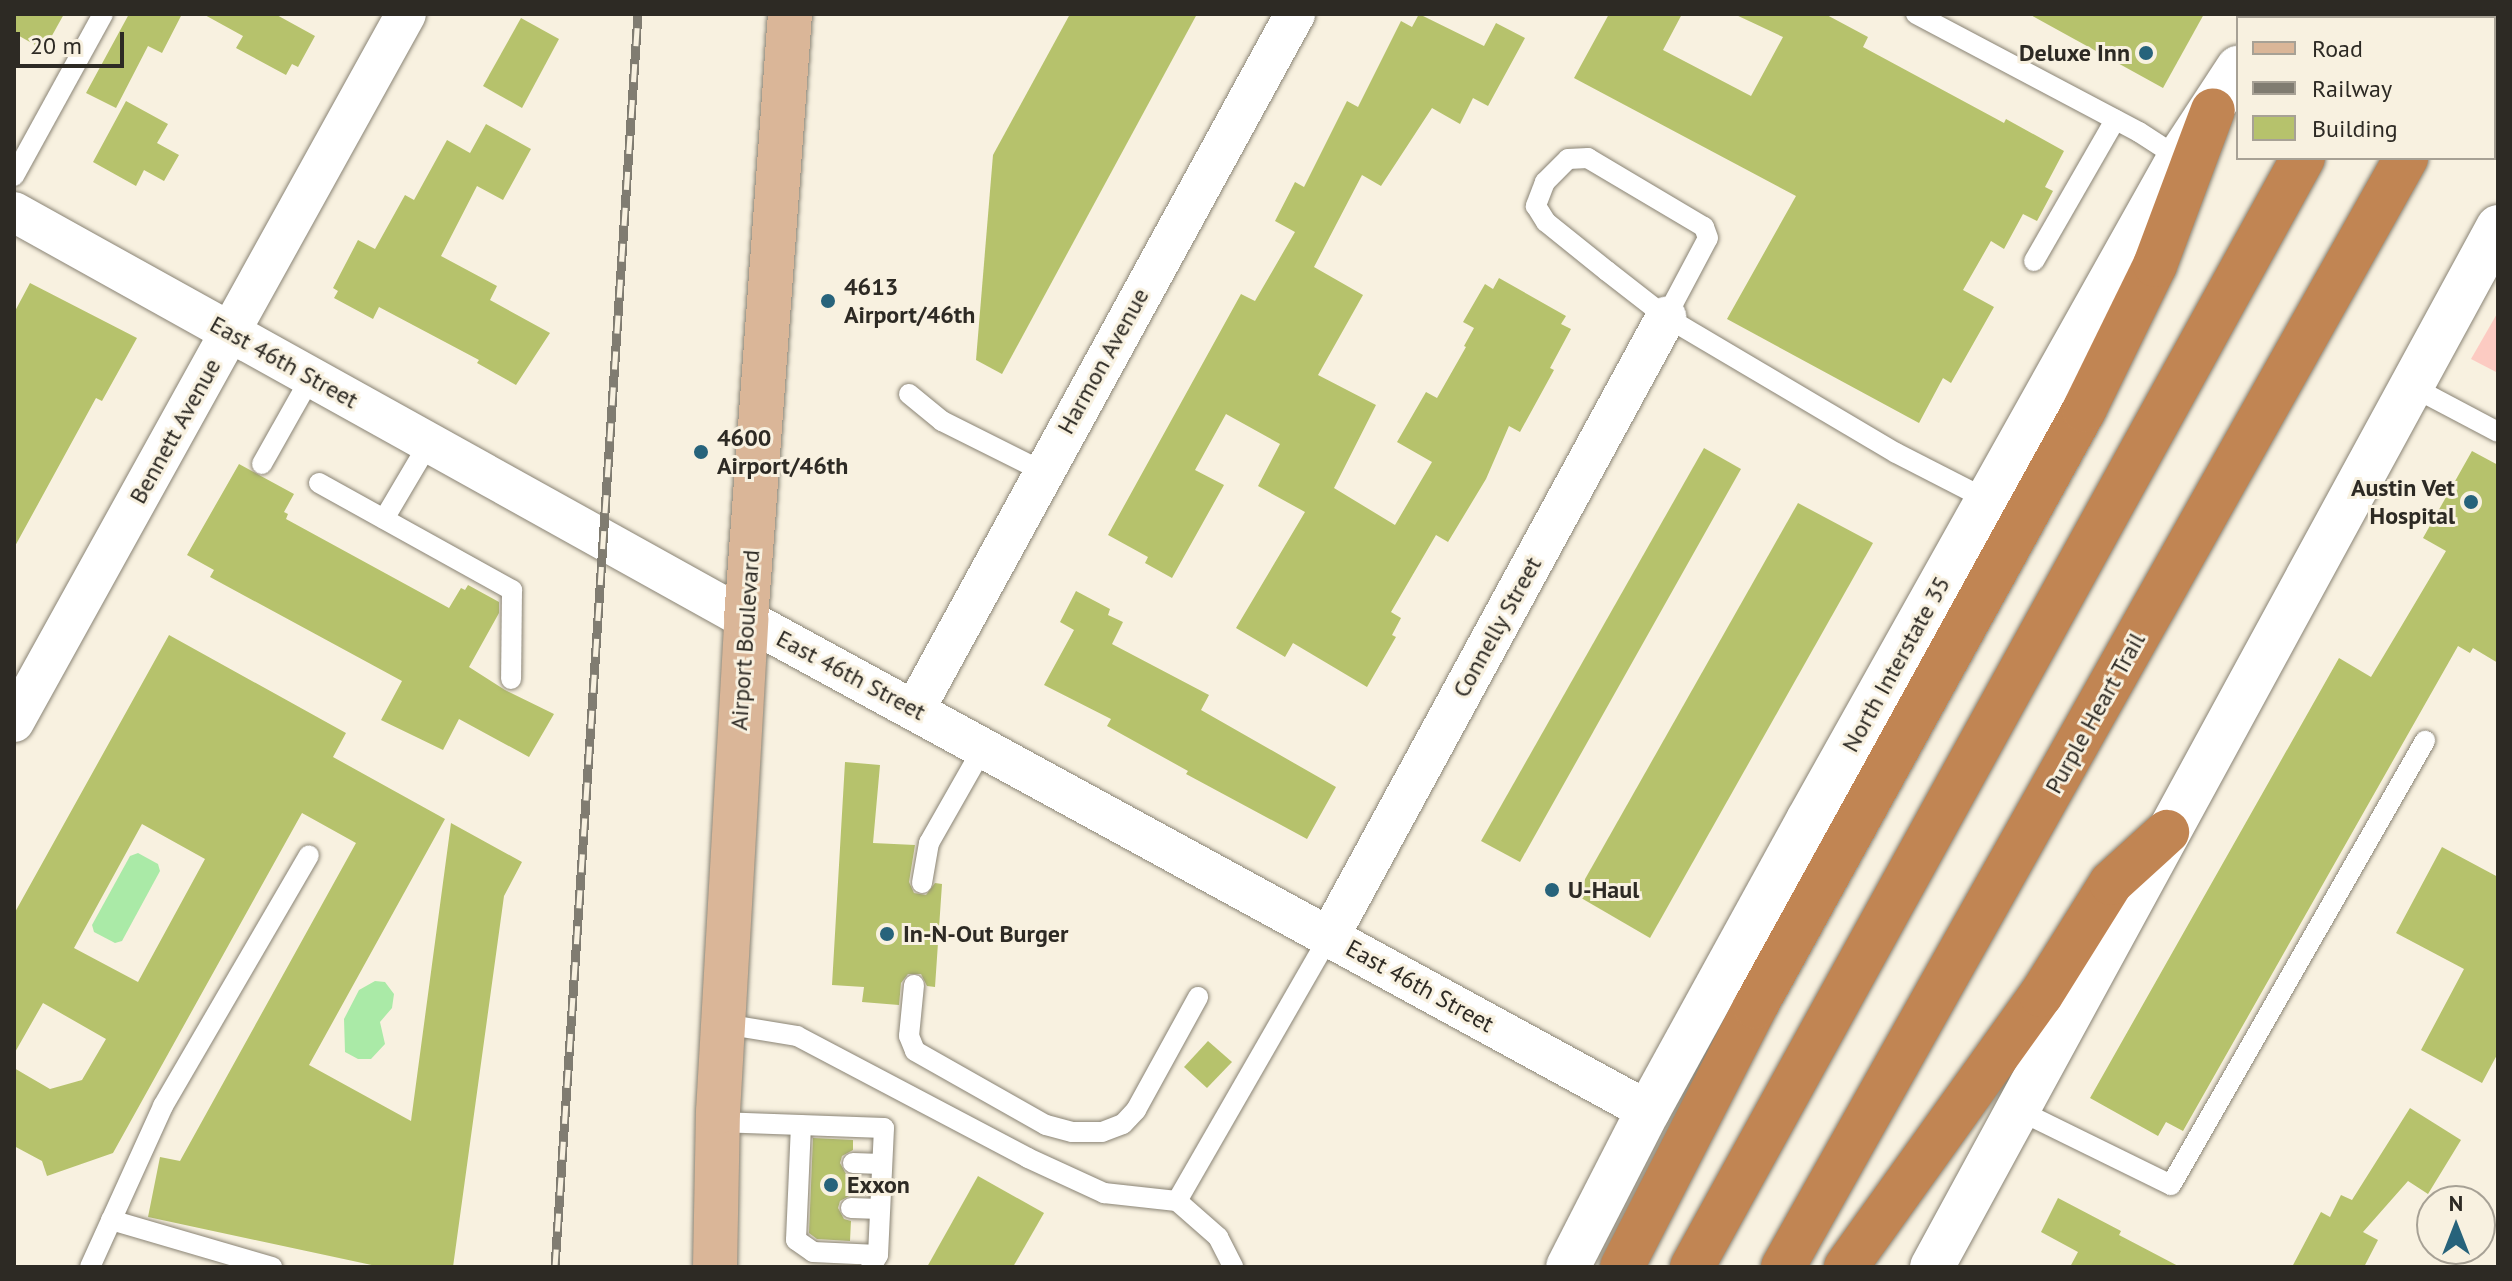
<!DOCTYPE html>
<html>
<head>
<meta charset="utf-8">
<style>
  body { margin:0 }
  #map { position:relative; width:2512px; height:1281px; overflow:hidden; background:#f8f1e0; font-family:"PT Sans",sans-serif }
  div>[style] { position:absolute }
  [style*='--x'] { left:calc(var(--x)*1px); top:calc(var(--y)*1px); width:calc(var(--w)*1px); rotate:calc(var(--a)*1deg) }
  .green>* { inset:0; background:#fccbc2 }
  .water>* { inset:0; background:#aaeaa7 }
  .building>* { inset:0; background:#b6c26c }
  .roads { filter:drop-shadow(0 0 2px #8a8475) drop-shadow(0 0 2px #8a8475) }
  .lane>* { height:20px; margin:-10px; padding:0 10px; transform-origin:10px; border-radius:10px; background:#fff }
  .street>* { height:40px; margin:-20px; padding:0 20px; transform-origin:20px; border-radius:20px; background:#fff }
  .secondary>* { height:44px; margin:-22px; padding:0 22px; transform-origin:22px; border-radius:22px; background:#fff }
  .primary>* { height:44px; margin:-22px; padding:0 22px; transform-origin:22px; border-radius:22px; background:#dab698 }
  .highway>* { height:44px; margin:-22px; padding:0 22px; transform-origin:22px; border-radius:22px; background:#c18553 }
  .rail>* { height:9px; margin-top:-4.5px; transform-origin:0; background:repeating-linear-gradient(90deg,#f8f1e0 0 18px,#807c71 0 36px); box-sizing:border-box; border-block:2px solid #807c71 }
  .dots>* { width:22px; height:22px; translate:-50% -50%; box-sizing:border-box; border:4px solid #f8f1e0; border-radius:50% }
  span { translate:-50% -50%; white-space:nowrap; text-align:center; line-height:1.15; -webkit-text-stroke:6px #f8f1e0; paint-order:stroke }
  .poi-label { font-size:24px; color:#2d2a24; font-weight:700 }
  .right { translate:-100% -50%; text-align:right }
  .left { translate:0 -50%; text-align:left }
  .street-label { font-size:24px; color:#2d2a24 }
  .frame { position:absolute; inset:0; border:16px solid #2d2a24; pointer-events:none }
  .legend { position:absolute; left:2236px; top:16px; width:260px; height:144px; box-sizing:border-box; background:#f8f1e0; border:2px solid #a7a195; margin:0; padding:10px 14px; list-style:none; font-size:24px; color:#2d2a24 }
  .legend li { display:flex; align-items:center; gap:16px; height:40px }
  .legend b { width:40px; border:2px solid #a7a195 }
  .north { position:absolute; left:2416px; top:1185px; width:80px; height:80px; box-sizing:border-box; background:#f8f1e0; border:2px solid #a7a195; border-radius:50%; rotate:0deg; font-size:22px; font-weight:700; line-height:32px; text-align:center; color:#2d2a24 }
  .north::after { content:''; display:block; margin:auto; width:28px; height:36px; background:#27637b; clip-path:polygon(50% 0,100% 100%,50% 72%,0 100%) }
  .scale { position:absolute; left:16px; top:32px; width:108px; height:36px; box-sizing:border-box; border:4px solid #2d2a24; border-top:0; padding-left:10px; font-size:24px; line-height:28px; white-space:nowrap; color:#2d2a24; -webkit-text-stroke:6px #f8f1e0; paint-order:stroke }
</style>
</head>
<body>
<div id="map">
  <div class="green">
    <div style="clip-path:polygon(2498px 312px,2498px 373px,2471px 359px)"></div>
  </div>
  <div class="water">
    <div style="clip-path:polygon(138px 853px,158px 864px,160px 871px,122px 941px,115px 943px,94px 932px,92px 925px,130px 856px)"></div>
    <div style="clip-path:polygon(375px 981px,385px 982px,394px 994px,392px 1008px,380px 1022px,385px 1044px,371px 1059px,358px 1059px,345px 1052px,344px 1019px,359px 990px)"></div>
  </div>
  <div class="building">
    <div style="clip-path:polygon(14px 14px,64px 14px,44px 50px,14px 33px)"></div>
    <div style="clip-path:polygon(129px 14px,182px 14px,162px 53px,148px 46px,116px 108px,86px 93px)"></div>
    <div style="clip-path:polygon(203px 14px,275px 14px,315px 36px,298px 67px,292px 64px,286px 75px,236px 48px,243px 36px)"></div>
    <div style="clip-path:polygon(1070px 14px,1197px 14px,1002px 374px,976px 360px,993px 155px)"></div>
    <div style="clip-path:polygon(1419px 14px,1484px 46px,1496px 23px,1525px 38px,1488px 106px,1473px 98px,1460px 124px,1432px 108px,1381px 186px,1362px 175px,1314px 267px,1363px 295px,1318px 375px,1376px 405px,1334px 488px,1395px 525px,1432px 462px,1397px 442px,1426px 392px,1437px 398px,1466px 347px,1464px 346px,1474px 328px,1463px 322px,1485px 284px,1493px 289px,1499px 278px,1566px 316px,1561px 324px,1571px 329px,1550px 368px,1554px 370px,1520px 432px,1509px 426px,1486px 479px,1448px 542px,1436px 535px,1391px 612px,1401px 618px,1392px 635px,1396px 637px,1367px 687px,1293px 643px,1285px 657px,1236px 628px,1305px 512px,1258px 486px,1280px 444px,1226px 414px,1195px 470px,1224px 485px,1172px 578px,1145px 563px,1148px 557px,1108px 535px,1241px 294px,1255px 301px,1295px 232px,1275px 221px,1295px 182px,1304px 187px,1347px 101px,1358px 107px,1401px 21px,1412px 27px)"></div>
    <div style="clip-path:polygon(1609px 14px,1682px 14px,1663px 50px,1751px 96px,1783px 37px,1734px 14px,1825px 14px,1868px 37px,1863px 47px,2004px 123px,2006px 119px,2064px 151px,2045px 187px,2053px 191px,2037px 221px,2023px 214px,2004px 249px,1991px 241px,1963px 290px,1994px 307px,1951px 383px,1943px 378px,1919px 423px,1727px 319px,1796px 196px,1574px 78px)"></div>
    <div style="clip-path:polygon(2029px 14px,2204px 14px,2163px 88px)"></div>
    <div style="clip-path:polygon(521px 18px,559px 39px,522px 108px,483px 86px)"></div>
    <div style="clip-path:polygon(126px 101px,168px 124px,157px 143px,179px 155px,164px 181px,144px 170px,136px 186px,93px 162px)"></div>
    <div style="clip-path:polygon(486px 124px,531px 149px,503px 200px,477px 186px,441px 256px,497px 286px,490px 300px,550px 333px,516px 385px,477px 363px,479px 360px,379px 307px,373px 319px,334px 298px,338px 291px,333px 288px,358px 240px,375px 249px,405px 195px,414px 200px,447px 140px,470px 153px)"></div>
    <div style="clip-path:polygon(30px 283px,137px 338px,102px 401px,96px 398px,14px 548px,14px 313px)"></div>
    <div style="clip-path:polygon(1704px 448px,1741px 469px,1520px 862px,1481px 841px)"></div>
    <div style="clip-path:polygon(2472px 451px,2498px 465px,2498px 663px,2473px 648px,2470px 653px,2458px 646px,2183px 1131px,2166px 1122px,2158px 1136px,2090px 1098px,2339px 658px,2371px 677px,2411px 610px,2446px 551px,2423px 538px)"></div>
    <div style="clip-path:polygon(239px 464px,294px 494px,284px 512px,288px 514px,286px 519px,449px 608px,461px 588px,465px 590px,468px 585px,499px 602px,499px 613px,469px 667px,505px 690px,554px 714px,529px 757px,459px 719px,443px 750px,381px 720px,402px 681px,210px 577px,214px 570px,187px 555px)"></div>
    <div style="clip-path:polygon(1798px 503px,1873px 543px,1650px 938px,1576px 895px)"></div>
    <div style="clip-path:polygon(1076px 591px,1110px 609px,1108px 615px,1123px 622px,1112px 644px,1209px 695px,1201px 710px,1336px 787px,1307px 839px,1186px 774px,1188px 771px,1107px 726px,1111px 719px,1044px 685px,1074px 630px,1060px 622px)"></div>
    <div style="clip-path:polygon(evenodd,169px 635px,346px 733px,333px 757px,445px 819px,309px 1065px,411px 1121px,451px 823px,522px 862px,504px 896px,453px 1267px,381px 1267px,148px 1217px,160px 1157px,180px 1161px,356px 843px,302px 813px,113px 1153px,47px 1176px,42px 1161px,14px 1146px,14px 1068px,50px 1089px,82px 1080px,106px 1039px,43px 1003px,14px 1054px,14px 914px,169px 635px,142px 824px,205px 859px,138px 982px,74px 948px,142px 824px)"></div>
    <div style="clip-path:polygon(845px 762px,880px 765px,873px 843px,915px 845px,909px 882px,914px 893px,926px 895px,935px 883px,942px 884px,935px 987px,927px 986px,921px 974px,908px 974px,901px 983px,899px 1005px,862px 1002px,864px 987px,832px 985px)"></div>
    <div style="clip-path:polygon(2442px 847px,2498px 877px,2498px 1053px,2482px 1083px,2421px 1050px,2464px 969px,2396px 933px)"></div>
    <div style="clip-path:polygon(1208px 1041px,1232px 1062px,1207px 1088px,1184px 1067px)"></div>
    <div style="clip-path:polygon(2410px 1108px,2461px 1140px,2428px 1194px,2408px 1181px,2363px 1232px,2378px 1240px,2364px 1267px,2292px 1267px,2321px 1212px,2330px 1217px,2341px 1195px,2352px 1200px)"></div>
    <div style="clip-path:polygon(813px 1138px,853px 1140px,853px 1150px,842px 1156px,840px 1163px,846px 1174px,852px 1176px,851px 1195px,840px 1201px,838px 1208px,844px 1219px,851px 1221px,850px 1241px,817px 1239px,809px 1233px)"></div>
    <div style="clip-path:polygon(978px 1176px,1044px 1213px,1013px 1267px,927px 1267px)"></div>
    <div style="clip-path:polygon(2058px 1198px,2121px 1231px,2119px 1235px,2180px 1267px,2070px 1267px,2078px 1252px,2041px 1232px)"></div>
  </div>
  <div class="roads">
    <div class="lane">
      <div style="--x:1916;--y:14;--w:252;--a:27.9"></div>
      <div style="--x:2139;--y:132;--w:48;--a:33"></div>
      <div style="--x:14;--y:176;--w:185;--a:-61.2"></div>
      <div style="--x:2034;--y:261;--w:163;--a:-60.1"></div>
      <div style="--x:1666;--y:317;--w:89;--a:-62"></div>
      <div style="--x:1708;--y:238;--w:12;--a:-110"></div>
      <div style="--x:1704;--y:227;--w:135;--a:-149.3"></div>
      <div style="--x:1588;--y:158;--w:20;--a:177"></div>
      <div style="--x:1568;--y:159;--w:33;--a:135"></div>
      <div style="--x:1545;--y:182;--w:26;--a:111"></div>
      <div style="--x:1536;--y:206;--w:19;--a:58"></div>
      <div style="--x:1546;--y:222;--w:78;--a:38.8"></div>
      <div style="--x:1607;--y:271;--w:75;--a:37.9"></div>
      <div style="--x:1666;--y:317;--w:267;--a:30.6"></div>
      <div style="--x:1896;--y:453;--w:103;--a:27.1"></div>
      <div style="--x:2411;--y:386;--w:98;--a:27.9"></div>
      <div style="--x:909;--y:394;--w:43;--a:39.3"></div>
      <div style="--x:942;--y:421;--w:112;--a:26.6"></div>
      <div style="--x:262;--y:464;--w:100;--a:-60.6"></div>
      <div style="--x:319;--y:483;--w:221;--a:29"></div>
      <div style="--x:512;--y:590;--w:89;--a:90.6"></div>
      <div style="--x:384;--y:519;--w:88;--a:-59.4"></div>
      <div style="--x:922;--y:883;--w:41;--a:-80.1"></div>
      <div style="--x:929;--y:843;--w:109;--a:-60.4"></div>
      <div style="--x:914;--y:985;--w:51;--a:95.6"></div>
      <div style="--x:909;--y:1036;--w:16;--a:68"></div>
      <div style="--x:915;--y:1051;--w:150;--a:29.5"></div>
      <div style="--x:1046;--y:1125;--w:27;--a:15"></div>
      <div style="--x:1072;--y:1132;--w:30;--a:0"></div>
      <div style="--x:1102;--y:1132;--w:22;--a:-21"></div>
      <div style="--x:1123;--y:1124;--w:19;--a:-47"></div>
      <div style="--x:1136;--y:1110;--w:129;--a:-61.2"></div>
      <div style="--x:724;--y:1024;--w:74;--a:9.3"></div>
      <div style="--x:797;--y:1036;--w:261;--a:27.8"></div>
      <div style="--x:1028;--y:1158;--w:84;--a:24.7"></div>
      <div style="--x:1104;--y:1193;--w:73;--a:6.3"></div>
      <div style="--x:1177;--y:1201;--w:55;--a:41.3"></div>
      <div style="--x:1218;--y:1237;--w:34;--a:63"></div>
      <div style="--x:2018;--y:1110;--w:170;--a:26.1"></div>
      <div style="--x:2171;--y:1185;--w:512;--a:-60.23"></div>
      <div style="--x:718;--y:1122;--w:166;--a:2.1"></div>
      <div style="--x:884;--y:1128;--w:127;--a:92.7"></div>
      <div style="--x:878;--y:1255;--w:14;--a:120"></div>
      <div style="--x:801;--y:1125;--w:115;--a:92.5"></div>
      <div style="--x:796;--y:1240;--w:21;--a:35"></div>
      <div style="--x:813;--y:1252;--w:65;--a:2.6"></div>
      <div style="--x:853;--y:1163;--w:29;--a:2"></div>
      <div style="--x:1177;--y:1201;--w:305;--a:-60.1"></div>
      <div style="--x:851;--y:1208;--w:29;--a:2"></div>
      <div style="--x:111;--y:1220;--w:168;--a:16.3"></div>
      <div style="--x:90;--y:1267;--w:177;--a:-65.6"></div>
      <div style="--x:163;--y:1106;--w:290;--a:-59.8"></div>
    </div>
    <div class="street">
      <div style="--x:14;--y:212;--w:838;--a:29.07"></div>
      <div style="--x:746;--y:619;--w:1027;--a:28.61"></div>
      <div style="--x:915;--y:709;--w:792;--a:-61.33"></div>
      <div style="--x:14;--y:722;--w:809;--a:-61.03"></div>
      <div style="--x:1329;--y:937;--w:706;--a:-61.47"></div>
    </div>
    <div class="secondary">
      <div style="--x:2268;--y:18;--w:4;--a:-63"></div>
      <div style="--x:1568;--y:1267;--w:175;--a:-62.9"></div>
      <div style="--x:1648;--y:1111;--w:332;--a:-61.2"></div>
      <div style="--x:1808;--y:820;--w:759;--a:-60.73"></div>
      <div style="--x:2179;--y:158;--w:108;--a:-56.8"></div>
      <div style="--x:1932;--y:1267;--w:1184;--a:-61.44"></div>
    </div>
    <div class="primary">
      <div style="--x:715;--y:1267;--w:155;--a:-88.9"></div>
      <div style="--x:718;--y:1112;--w:494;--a:-86.7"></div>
      <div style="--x:746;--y:619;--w:607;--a:-85.84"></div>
    </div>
    <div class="highway">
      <div style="--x:2380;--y:18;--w:5;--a:-53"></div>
      <div style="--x:2485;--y:18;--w:4;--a:-63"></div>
      <div style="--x:1622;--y:1267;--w:292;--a:-62.9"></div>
      <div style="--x:1755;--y:1007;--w:682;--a:-61.14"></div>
      <div style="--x:2084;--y:410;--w:161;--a:-63.9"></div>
      <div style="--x:2155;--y:265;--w:165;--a:-69.5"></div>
      <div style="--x:1692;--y:1267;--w:1266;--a:-61.15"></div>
      <div style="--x:1783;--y:1267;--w:1272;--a:-60.67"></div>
      <div style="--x:1846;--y:1267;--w:335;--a:-54.4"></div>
      <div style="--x:2041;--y:995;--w:132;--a:-58"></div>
      <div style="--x:2111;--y:883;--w:76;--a:-42.3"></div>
    </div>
  </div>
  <div class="rail">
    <div style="--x:555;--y:1267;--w:1256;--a:-86.21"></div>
  </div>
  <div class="dots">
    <div style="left:2146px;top:53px;background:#27637b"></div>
    <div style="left:828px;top:301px;background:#27637b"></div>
    <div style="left:701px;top:452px;background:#27637b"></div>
    <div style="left:2471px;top:502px;background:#27637b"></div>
    <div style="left:1552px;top:890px;background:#27637b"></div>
    <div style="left:887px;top:934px;background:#27637b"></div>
    <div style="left:831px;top:1185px;background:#27637b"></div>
  </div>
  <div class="poi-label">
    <span class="right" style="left:2130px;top:53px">Deluxe Inn</span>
    <span class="left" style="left:844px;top:301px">4613<br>Airport/46th</span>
    <span class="left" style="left:717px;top:452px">4600<br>Airport/46th</span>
    <span class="right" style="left:2455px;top:502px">Austin Vet<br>Hospital</span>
    <span class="left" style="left:1568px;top:890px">U-Haul</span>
    <span class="left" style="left:903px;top:934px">In-N-Out Burger</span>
    <span class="left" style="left:847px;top:1185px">Exxon</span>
  </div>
  <div class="street-label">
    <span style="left:1103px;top:361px;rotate:-61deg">Harmon Avenue</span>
    <span style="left:284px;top:362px;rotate:29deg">East 46th Street</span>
    <span style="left:175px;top:431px;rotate:-61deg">Bennett Avenue</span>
    <span style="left:1497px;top:627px;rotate:-61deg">Connelly Street</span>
    <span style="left:745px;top:640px;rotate:-86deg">Airport Boulevard</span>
    <span style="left:1896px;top:664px;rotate:-61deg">North Interstate 35</span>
    <span style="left:851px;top:675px;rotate:28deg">East 46th Street</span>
    <span style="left:2095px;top:713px;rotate:-61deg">Purple Heart Trail</span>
    <span style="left:1420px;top:986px;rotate:29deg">East 46th Street</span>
  </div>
  <div class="frame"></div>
  <ul class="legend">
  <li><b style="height:10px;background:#dab698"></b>Road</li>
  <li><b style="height:10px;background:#807c71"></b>Railway</li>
  <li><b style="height:22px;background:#b6c26c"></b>Building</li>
  </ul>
  <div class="north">N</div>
  <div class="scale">20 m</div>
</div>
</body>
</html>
